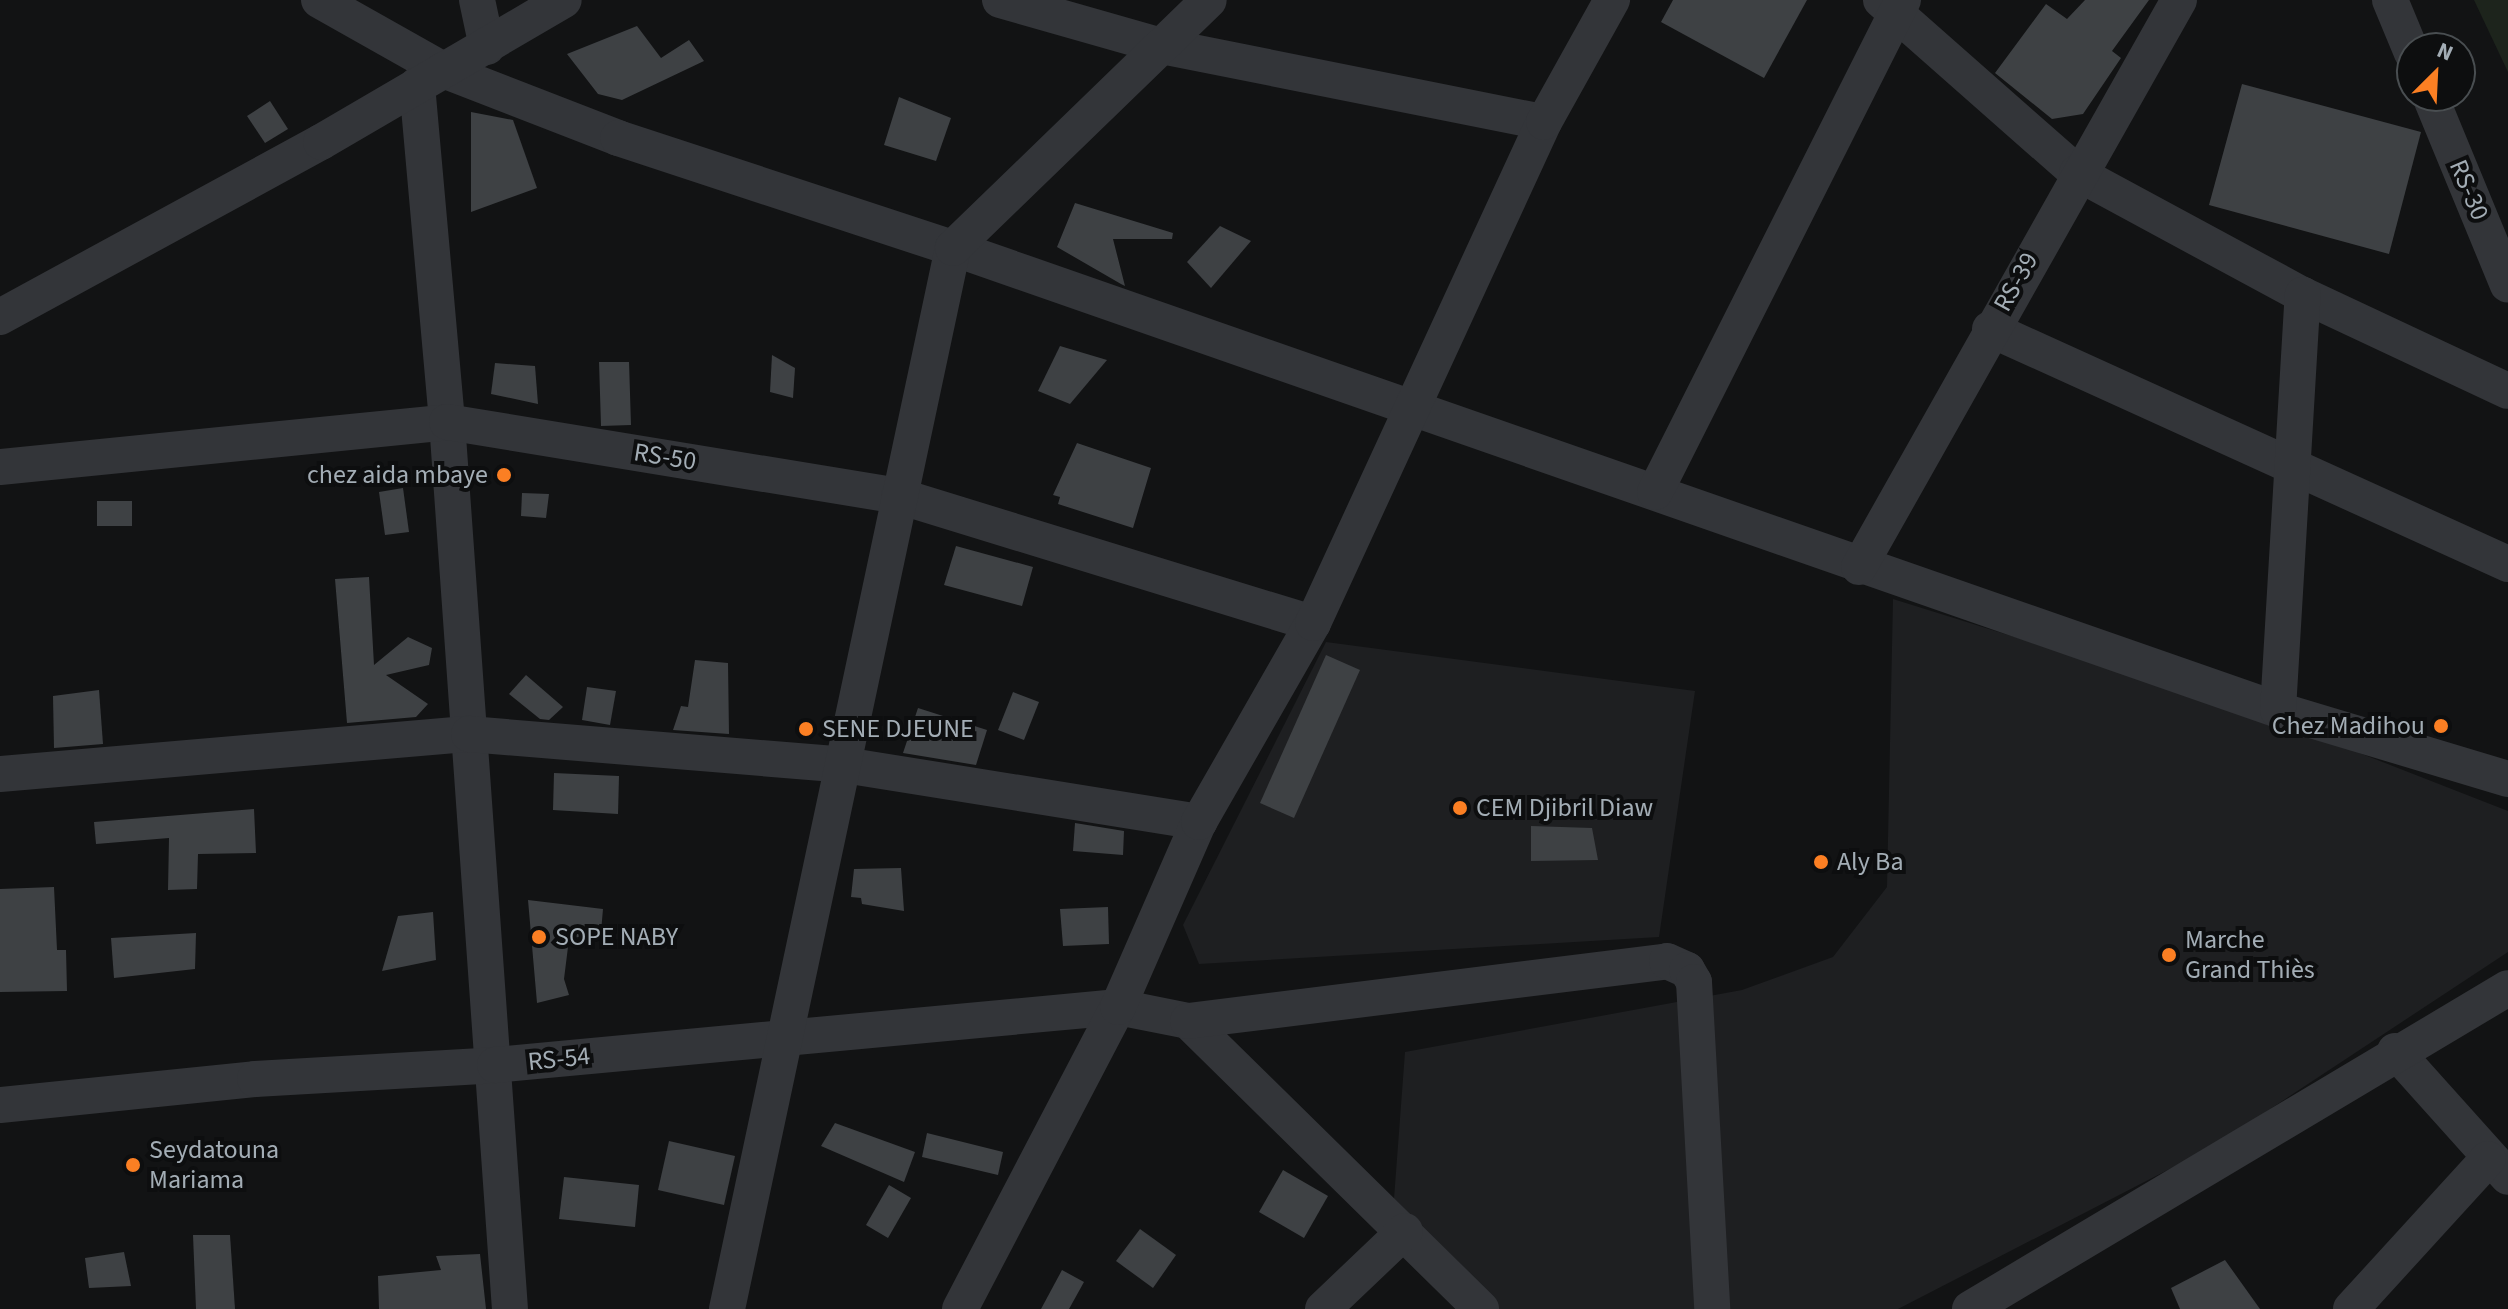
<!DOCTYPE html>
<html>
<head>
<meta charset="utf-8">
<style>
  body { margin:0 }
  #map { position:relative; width:2508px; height:1309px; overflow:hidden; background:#121314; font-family:"Source Sans 3",sans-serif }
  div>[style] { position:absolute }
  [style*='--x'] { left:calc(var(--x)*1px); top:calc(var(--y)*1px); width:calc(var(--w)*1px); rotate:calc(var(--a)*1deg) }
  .built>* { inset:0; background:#1e1f21 }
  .green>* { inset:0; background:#1d241c }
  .building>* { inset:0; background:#3e4144 }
  .minor>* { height:36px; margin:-18px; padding:0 18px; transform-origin:18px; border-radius:18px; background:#333539 }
  .dots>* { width:22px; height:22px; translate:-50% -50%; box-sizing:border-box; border:4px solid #0d0e0f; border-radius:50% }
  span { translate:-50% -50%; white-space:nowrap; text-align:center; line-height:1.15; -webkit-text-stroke:8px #0d0e0f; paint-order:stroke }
  .street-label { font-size:26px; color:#a3adb5 }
  .poi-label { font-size:26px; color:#a3adb5 }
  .right { translate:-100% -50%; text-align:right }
  .left { translate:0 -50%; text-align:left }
  .north { position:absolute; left:2396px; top:32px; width:80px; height:80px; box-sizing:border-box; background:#0d0e0f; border:2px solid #494e51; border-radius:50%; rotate:24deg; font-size:22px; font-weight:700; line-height:32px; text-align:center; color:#a3adb5 }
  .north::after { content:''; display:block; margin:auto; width:28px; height:36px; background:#fb7f23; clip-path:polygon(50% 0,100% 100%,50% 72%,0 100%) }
</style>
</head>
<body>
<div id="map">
  <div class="built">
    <div style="clip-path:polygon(1893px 599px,2252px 711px,2508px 811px,2508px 952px,2214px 1146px,1898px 1309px,1496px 1309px,1393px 1212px,1405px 1052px,1742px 990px,1833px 957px,1887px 887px)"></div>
    <div style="clip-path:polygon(1326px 642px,1695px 691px,1659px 937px,1199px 964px,1183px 925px)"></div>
  </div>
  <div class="green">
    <div style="clip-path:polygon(2474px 0,2508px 0,2508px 72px)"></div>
  </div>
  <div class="building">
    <div style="clip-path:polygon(1673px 0,1807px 0,1764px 78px,1661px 22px)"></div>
    <div style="clip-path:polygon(2085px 0,2149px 0,2112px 51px,2121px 58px,2083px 114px,2052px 119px,1995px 73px,2046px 4px,2067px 19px)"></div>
    <div style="clip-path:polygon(637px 26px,661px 58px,689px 40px,704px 61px,622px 100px,598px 94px,567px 54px)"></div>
    <div style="clip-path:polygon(2242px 84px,2421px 132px,2389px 254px,2209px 205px)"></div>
    <div style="clip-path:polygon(899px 97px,951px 118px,936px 161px,884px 145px)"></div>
    <div style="clip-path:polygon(270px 101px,288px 129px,265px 143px,247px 116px)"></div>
    <div style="clip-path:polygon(471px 112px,513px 120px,537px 188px,471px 212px)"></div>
    <div style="clip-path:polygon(1075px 203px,1173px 233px,1172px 239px,1113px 239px,1125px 286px,1121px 284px,1057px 247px)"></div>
    <div style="clip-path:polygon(1220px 226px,1251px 241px,1211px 288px,1187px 262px)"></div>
    <div style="clip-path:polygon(1060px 346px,1107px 360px,1070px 404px,1038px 391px)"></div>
    <div style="clip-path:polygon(772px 355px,795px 368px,793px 398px,770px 392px)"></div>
    <div style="clip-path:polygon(599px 362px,629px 362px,631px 425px,601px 426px)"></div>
    <div style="clip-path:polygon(495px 363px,535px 366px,538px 404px,491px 394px)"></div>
    <div style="clip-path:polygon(1077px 443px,1151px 468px,1133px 528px,1058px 504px,1060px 497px,1053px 495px)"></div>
    <div style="clip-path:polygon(403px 488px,409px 532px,385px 535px,379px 492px)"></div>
    <div style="clip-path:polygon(522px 493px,549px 494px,546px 518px,521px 516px)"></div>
    <div style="clip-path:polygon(97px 501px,132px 501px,132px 526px,97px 526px)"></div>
    <div style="clip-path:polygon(956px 546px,1033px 567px,1022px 606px,944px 585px)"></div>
    <div style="clip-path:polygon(369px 577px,374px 665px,408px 637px,432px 648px,429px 665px,386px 675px,428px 704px,416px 717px,347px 723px,335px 579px)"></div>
    <div style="clip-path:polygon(1326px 655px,1360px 670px,1294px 818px,1260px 803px)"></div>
    <div style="clip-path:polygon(695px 660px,728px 663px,729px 734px,673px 730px,681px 706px,688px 707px)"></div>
    <div style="clip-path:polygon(526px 675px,563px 707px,549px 720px,540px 719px,509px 694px)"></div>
    <div style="clip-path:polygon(587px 687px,616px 691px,610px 725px,582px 720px)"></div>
    <div style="clip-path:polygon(99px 690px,103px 744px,54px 748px,53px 696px)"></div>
    <div style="clip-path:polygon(1013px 692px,1039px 702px,1024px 740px,998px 730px)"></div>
    <div style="clip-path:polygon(918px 708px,987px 730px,976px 765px,903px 753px)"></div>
    <div style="clip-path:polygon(554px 773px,619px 776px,618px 814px,553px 810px)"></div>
    <div style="clip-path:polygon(254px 809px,256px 853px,198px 854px,197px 889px,168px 890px,169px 838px,96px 844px,94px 822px)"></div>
    <div style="clip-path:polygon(1075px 823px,1124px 831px,1123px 855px,1073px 851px)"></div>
    <div style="clip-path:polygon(1531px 826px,1592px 828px,1598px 860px,1531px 861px)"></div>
    <div style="clip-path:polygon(901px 868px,904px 911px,862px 904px,861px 898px,851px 897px,854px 869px)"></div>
    <div style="clip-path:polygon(54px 887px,57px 950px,66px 950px,67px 991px,0 992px,0 889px)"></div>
    <div style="clip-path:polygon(528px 900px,603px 909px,601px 932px,569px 939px,564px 979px,569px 995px,537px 1003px)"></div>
    <div style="clip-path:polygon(1108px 907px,1109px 944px,1063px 946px,1060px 909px)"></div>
    <div style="clip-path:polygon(433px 912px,436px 960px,382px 971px,398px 916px)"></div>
    <div style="clip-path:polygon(196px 933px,195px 969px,114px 978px,111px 938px)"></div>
    <div style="clip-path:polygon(835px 1123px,915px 1152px,904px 1182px,821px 1146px)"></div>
    <div style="clip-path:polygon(927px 1133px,1003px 1152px,998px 1175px,922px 1157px)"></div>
    <div style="clip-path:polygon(669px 1141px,735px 1156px,724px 1205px,658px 1190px)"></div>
    <div style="clip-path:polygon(1283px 1170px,1328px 1196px,1304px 1238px,1259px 1212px)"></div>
    <div style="clip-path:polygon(564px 1177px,639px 1185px,635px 1227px,559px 1219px)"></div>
    <div style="clip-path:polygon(889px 1185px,911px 1198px,888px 1238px,866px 1225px)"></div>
    <div style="clip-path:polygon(1140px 1229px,1176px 1255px,1153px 1288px,1116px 1261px)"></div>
    <div style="clip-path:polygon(193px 1235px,230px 1235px,235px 1309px,196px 1309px)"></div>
    <div style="clip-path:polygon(124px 1252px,131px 1286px,89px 1288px,85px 1258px)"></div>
    <div style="clip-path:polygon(480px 1254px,486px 1309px,379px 1309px,378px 1276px,441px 1270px,436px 1256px)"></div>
    <div style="clip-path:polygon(2225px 1260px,2260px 1309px,2180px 1309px,2171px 1288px)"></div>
    <div style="clip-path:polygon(1062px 1270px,1084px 1282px,1069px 1309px,1041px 1309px)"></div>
  </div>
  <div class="minor">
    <div style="--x:319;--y:0;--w:142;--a:29.4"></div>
    <div style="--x:443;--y:70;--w:188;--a:21.2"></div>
    <div style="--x:618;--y:138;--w:353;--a:18.2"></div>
    <div style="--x:953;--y:248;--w:1403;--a:19.22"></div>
    <div style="--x:2278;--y:710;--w:240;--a:16.7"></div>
    <div style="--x:477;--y:0;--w:48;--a:78"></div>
    <div style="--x:1000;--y:0;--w:168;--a:15.9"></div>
    <div style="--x:1162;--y:46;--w:389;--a:11.3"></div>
    <div style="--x:1881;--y:0;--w:261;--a:41.4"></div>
    <div style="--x:2077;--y:173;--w:257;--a:28.4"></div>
    <div style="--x:2303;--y:295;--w:226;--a:25.1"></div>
    <div style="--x:2390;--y:0;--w:57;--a:67.5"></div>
    <div style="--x:417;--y:85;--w:338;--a:84.9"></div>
    <div style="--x:447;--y:422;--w:889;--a:85.94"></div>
    <div style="--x:2430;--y:96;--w:204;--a:67.6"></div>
    <div style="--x:0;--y:317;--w:366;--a:-28.6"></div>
    <div style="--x:321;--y:142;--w:281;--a:-30.3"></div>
    <div style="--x:1990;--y:329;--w:569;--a:24.4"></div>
    <div style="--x:0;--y:467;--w:449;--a:-5.7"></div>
    <div style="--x:447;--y:422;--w:458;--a:9.3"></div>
    <div style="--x:899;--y:496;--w:433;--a:17.1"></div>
    <div style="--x:1655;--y:492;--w:551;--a:-63.25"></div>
    <div style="--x:1859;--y:567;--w:651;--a:-60.56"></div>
    <div style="--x:2278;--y:710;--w:416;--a:-86.6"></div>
    <div style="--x:0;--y:774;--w:471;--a:-4.9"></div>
    <div style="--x:469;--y:734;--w:376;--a:4.7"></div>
    <div style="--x:844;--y:765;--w:360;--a:9.1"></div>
    <div style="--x:1188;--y:1021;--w:411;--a:44.5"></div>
    <div style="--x:2395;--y:1051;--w:169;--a:48.1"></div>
    <div style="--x:0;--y:1105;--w:256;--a:-5.8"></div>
    <div style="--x:255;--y:1079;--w:240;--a:-3.3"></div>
    <div style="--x:495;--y:1065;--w:626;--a:-5.32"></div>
    <div style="--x:1118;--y:1007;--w:71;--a:11.3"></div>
    <div style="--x:1188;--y:1021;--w:483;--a:-7.1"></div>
    <div style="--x:1667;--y:961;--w:22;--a:24"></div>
    <div style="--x:1687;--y:970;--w:14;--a:60"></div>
    <div style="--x:1694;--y:982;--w:327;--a:86.8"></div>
    <div style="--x:727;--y:1309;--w:1085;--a:-77.98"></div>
    <div style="--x:953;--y:248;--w:356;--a:-44.1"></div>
    <div style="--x:960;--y:1309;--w:341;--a:-62.4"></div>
    <div style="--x:1118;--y:1007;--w:202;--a:-66.4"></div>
    <div style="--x:1199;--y:822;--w:229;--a:-60.2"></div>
    <div style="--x:1313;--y:623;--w:552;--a:-65.25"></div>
    <div style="--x:1544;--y:122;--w:140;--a:-60.9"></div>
    <div style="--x:1323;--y:1309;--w:113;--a:-43.6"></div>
    <div style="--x:1970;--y:1309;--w:626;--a:-30.82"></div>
    <div style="--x:2351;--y:1309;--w:203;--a:-47.6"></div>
  </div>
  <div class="dots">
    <div style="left:504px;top:475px;background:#fb7f23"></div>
    <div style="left:2441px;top:726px;background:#fb7f23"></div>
    <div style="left:806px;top:729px;background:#fb7f23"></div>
    <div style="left:1460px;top:808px;background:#fb7f23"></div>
    <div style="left:1821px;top:862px;background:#fb7f23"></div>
    <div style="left:539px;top:937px;background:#fb7f23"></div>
    <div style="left:2169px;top:955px;background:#fb7f23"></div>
    <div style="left:133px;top:1165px;background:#fb7f23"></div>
  </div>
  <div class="street-label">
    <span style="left:2469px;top:190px;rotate:67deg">RS-30</span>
    <span style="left:2016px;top:282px;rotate:-61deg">RS-39</span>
    <span style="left:665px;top:457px;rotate:9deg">RS-50</span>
    <span style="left:559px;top:1059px;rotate:-6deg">RS-54</span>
  </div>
  <div class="poi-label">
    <span class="right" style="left:488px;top:475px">chez aida mbaye</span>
    <span class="right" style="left:2425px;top:726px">Chez Madihou</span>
    <span class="left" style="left:822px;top:729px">SENE DJEUNE</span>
    <span class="left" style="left:1476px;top:808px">CEM Djibril Diaw</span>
    <span class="left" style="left:1837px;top:862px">Aly Ba</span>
    <span class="left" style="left:555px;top:937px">SOPE NABY</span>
    <span class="left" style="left:2185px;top:955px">Marche<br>Grand Thiès</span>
    <span class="left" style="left:149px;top:1165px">Seydatouna<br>Mariama</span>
  </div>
  <div class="north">N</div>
</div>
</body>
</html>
